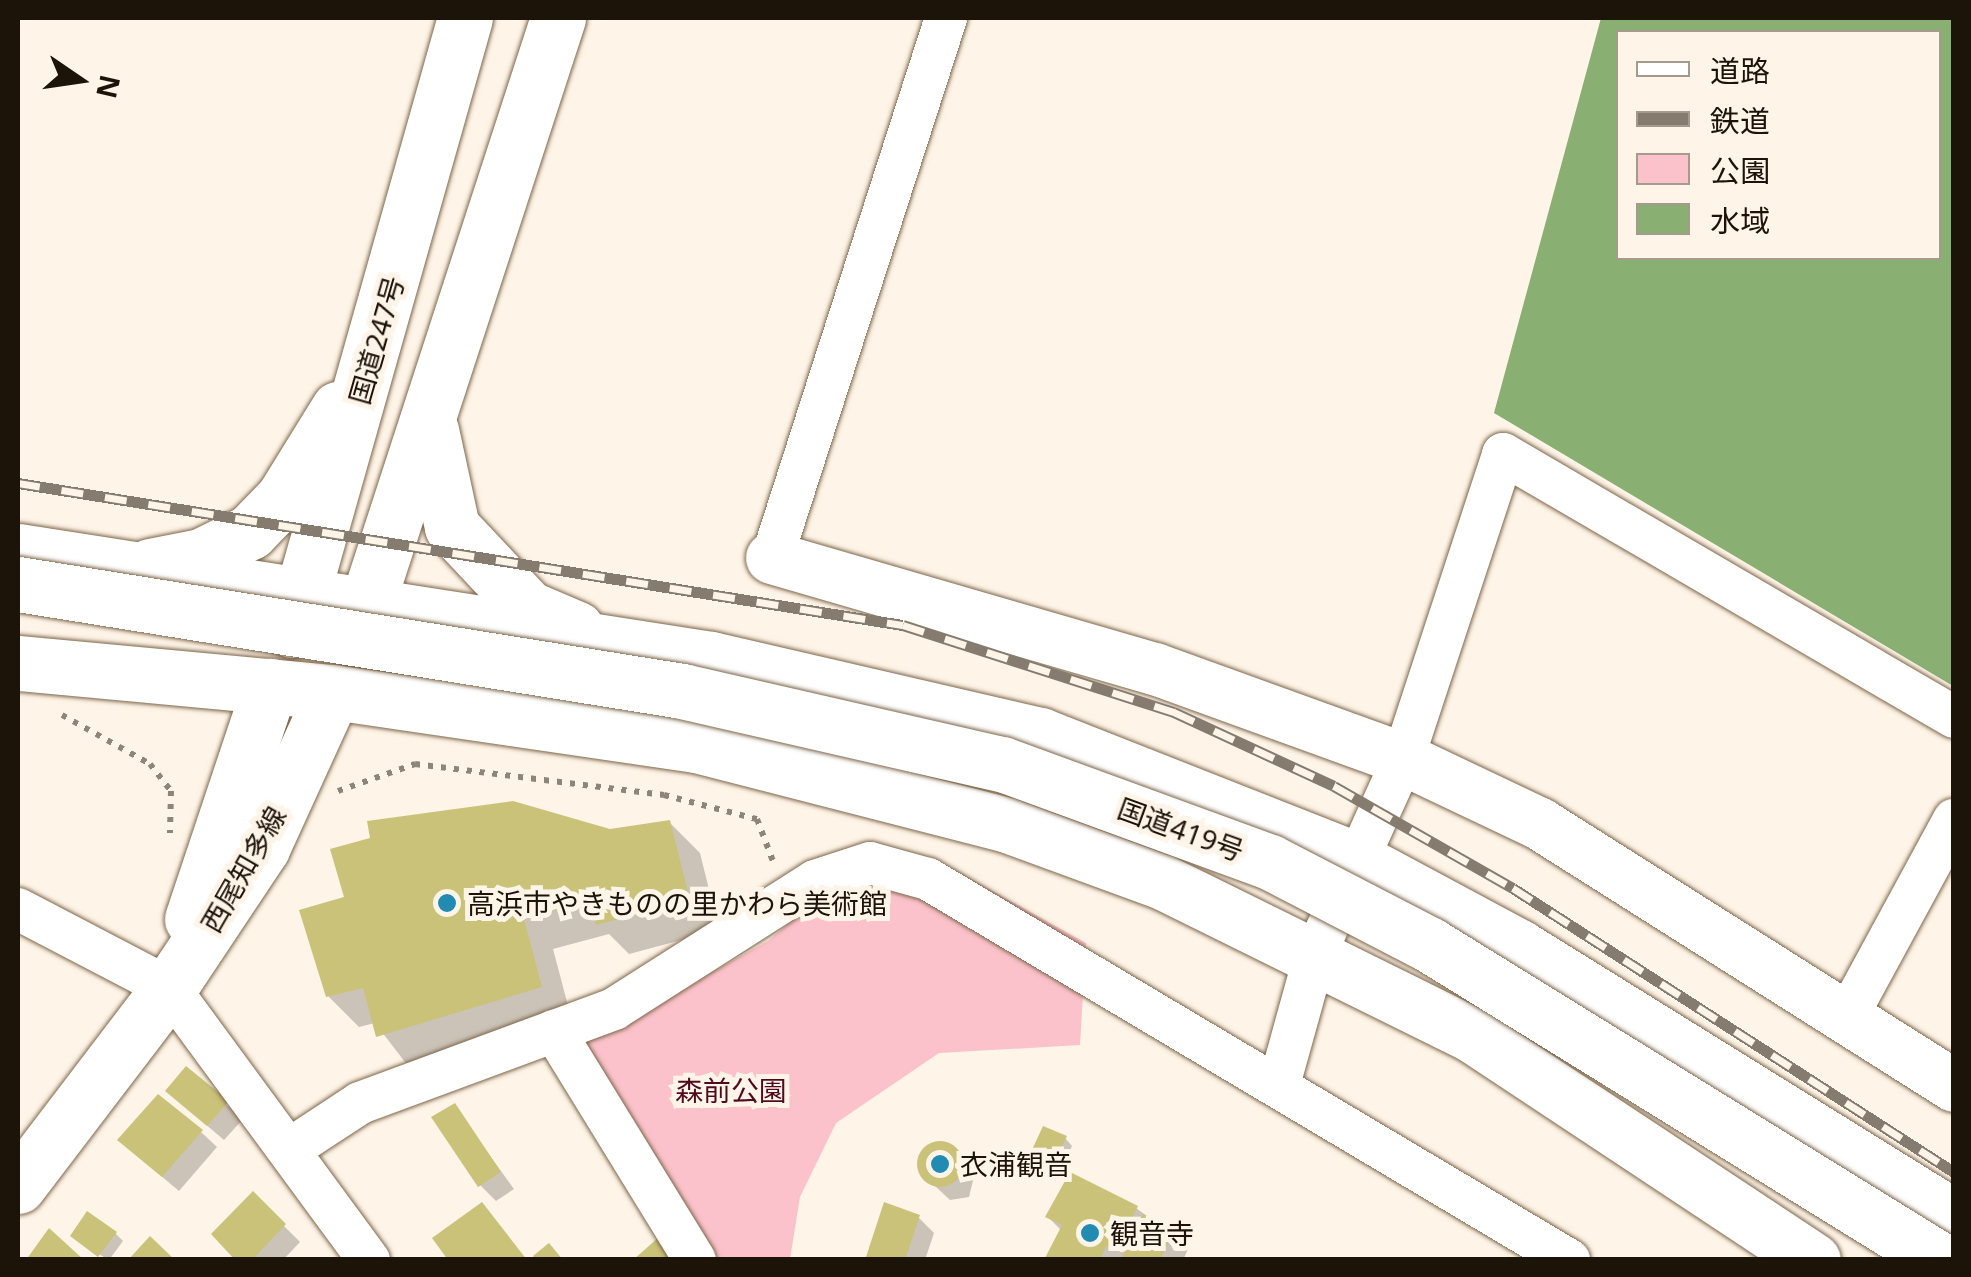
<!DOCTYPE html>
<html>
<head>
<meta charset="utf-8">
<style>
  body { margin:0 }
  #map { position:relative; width:1971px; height:1277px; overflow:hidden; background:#fef4e7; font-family:"Noto Sans","Noto Sans JP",sans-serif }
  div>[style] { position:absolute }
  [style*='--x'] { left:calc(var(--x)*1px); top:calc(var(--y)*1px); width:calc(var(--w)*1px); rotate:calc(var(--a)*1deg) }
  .green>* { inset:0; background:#fcc2cb }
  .water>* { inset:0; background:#89af72 }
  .shadow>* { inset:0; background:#0003 }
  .building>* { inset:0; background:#cac278 }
  .round { border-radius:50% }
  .path>* { height:6px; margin-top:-3px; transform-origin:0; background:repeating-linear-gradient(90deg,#8e8478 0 5px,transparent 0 13px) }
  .roads { filter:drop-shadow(0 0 2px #7d664a) drop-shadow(0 0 2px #7d664a) }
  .minor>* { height:42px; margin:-21px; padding:0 21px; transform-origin:21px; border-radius:21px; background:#fff }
  .tertiary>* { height:52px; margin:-26px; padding:0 26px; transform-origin:26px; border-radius:26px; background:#fff }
  .primary>* { height:55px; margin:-27.5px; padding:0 27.5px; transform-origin:27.5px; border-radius:27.5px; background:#fff }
  .trunk>* { height:55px; margin:-27.5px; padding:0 27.5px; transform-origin:27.5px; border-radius:27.5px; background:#fff }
  .rail>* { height:11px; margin-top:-5.5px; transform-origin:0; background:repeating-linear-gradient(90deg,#fef4e7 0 22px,#857b6f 0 44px); box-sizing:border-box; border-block:2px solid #857b6f }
  .bridges { filter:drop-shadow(0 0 2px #7d664a) drop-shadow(0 0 2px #7d664a) }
  .trunk-bridge>* { height:55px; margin:-27.5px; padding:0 27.5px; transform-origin:27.5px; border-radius:27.5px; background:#fff }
  .dots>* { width:28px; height:28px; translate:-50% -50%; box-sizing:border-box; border:5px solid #fef4e7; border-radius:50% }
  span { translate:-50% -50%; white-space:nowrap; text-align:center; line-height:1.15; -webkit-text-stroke:10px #fef4e7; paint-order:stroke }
  .street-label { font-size:28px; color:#1d1409 }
  .poi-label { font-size:28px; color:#1d1409 }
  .left { translate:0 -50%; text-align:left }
  .park-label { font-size:28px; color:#500a20 }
  .frame { position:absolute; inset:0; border:20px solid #1d1409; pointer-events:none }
  .legend { position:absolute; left:1616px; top:30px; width:325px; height:230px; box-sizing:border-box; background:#fef4e7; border:2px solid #a49a8e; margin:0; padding:12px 18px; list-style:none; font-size:30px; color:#1d1409 }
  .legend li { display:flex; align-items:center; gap:20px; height:50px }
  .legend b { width:50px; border:2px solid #a49a8e }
  .north { position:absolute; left:30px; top:30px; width:100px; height:100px; -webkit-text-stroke:8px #fef4e7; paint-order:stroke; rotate:103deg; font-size:28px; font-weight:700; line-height:40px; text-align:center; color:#1d1409 }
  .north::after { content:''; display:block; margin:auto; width:35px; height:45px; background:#1d1409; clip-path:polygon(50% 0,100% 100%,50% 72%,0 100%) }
</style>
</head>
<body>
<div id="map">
  <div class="green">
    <div style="clip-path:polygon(933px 858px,1086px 943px,1080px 1045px,939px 1053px,836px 1123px,800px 1197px,790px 1259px,708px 1259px,577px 1047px,768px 941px,820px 897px)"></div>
  </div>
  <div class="water">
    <div style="clip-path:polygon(evenodd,1601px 18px,1953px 18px,1953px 686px,1494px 413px,1601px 18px,1618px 32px,1938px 32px,1938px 258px,1618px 258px,1618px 32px)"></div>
  </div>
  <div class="shadow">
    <div style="clip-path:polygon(670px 823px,700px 853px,719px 930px,629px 954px,609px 934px,553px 949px,571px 1017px,408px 1066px,375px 1023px,359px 1027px,328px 996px,610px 832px)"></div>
    <div style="clip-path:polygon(186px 1070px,243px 1119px,224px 1140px,184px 1106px)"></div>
    <div style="clip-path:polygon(454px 1106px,514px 1189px,496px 1201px,480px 1185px)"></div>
    <div style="clip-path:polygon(201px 1132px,217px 1147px,179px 1191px,136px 1155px)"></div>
    <div style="clip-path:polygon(1065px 1138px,1072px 1146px,1062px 1168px,1034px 1151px)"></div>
    <div style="clip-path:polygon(931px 1146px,949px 1146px,975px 1172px,969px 1197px,950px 1200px,923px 1175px)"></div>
    <div style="clip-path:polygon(253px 1195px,300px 1242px,283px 1260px,239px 1260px)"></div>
    <div style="clip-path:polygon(1136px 1208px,1189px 1247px,1183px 1260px,1047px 1260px,1062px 1231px,1048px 1217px)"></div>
    <div style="clip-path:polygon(918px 1217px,934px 1233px,925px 1260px,868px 1260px)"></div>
    <div style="clip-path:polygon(115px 1233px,123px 1241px,109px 1260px,80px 1243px)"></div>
  </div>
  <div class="building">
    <div style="clip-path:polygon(513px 801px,610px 829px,670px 820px,690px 900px,596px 925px,589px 901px,524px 919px,542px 987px,376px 1037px,363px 988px,326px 997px,299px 910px,344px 897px,330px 849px,370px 838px,367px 821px)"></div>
    <div style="clip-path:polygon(186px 1066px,229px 1101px,207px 1126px,165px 1091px)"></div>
    <div style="clip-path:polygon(158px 1094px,203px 1130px,162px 1177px,117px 1140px)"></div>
    <div style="clip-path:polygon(455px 1103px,501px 1172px,478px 1187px,431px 1117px)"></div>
    <div style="clip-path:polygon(1043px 1126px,1067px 1136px,1054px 1163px,1031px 1152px)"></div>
    <div class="round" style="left:917px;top:1141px;width:46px;height:46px"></div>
    <div style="clip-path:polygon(1070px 1172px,1138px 1206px,1116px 1251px,1106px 1246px,1100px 1260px,1044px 1260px,1062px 1225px,1045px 1217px)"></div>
    <div style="clip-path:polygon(253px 1191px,286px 1224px,252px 1260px,235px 1260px,211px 1234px)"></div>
    <div style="clip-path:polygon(482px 1202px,527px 1260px,448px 1260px,432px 1238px)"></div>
    <div style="clip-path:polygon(884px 1202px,920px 1215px,905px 1260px,865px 1260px)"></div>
    <div style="clip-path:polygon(87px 1211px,117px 1232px,98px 1257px,70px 1236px)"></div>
    <div style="clip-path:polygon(1143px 1214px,1175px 1229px,1160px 1260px,1121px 1260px)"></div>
    <div style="clip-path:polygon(49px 1228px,84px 1260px,26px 1260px)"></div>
    <div style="clip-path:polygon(150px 1236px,175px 1260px,128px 1260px)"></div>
    <div style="clip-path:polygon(659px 1237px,678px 1260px,633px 1260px)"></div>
    <div style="clip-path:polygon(549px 1243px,563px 1260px,536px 1260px,533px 1256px)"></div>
  </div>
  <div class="path">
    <div style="--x:62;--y:715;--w:101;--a:29.1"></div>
    <div style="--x:150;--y:764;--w:34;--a:52"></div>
    <div style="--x:171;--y:791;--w:42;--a:91.4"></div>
    <div style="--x:338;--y:791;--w:82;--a:-19.3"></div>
    <div style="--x:415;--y:764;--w:251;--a:7.1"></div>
    <div style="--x:664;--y:795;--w:96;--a:14.5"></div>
    <div style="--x:757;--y:819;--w:48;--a:69.3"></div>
  </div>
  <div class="roads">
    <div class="minor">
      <div style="--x:772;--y:558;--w:567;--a:-72.14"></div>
      <div style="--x:18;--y:909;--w:170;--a:27.6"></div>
      <div style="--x:169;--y:988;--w:338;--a:53.7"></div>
      <div style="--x:1849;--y:1013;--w:220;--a:-61.5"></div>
      <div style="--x:554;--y:1031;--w:269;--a:58.4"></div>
      <div style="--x:1279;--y:1085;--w:135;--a:-74.5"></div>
      <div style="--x:1315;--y:955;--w:215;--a:-65.8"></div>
      <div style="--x:1403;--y:759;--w:321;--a:-71.8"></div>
      <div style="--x:1503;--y:454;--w:522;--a:30.25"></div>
      <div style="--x:293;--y:1147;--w:80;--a:-33.3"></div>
      <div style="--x:360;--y:1103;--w:271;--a:-20.3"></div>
      <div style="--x:614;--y:1009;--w:238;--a:-32.5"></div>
      <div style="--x:815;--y:881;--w:58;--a:-18.1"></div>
      <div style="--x:870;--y:863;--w:60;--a:15.4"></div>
      <div style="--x:928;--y:879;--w:746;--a:30.73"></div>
    </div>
    <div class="tertiary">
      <div style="--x:772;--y:558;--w:399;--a:16.2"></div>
      <div style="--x:1155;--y:669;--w:264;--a:19.9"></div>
      <div style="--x:1403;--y:759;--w:152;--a:25.4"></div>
      <div style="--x:1540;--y:824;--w:490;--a:32.3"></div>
    </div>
    <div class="primary">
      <div style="--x:192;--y:919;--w:246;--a:-71.5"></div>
      <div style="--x:18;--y:1186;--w:249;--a:-52.7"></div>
      <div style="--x:169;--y:988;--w:168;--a:-56.4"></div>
      <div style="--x:262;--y:848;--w:171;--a:-65.5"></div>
    </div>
    <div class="trunk">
      <div style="--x:431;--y:430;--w:99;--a:77.8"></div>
      <div style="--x:452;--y:527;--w:111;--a:46.8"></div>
      <div style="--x:528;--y:608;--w:53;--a:23.2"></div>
      <div style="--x:18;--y:551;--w:701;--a:8.86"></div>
      <div style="--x:711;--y:659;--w:338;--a:13"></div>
      <div style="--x:1040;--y:735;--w:341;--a:21.5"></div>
      <div style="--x:1357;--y:860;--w:184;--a:28.2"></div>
      <div style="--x:1519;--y:947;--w:512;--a:31.83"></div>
      <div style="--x:150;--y:566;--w:52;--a:-11.1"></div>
      <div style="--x:201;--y:556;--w:55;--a:-26.1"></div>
      <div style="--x:250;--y:532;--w:47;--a:-45.9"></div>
      <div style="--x:283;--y:498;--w:105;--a:-58.3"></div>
      <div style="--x:292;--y:630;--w:636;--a:-74.22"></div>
      <div style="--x:356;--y:638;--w:652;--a:-71.95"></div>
      <div style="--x:18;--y:663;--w:316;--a:5.3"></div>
      <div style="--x:333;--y:692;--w:367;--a:8.3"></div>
      <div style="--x:696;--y:745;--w:321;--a:14.4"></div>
      <div style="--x:1007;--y:825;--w:166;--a:20.1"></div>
      <div style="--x:1163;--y:882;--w:343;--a:26.3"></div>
      <div style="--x:1471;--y:1034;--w:410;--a:33.5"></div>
    </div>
  </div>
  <div class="rail">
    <div style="--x:18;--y:483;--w:896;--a:9.12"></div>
    <div style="--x:903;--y:625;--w:285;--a:17.8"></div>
    <div style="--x:1174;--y:712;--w:176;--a:24.8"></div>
    <div style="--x:1334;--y:786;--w:206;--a:29.7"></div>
    <div style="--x:1513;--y:888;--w:525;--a:32.78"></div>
  </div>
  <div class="bridges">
    <div class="trunk-bridge">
      <div style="--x:18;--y:584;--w:673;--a:9.15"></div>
      <div style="--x:682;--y:691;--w:328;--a:12.9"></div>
      <div style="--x:1002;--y:764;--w:285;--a:20.1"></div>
      <div style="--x:1270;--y:862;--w:180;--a:27.4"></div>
      <div style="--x:1430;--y:945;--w:599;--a:31.7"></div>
    </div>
  </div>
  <div class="dots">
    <div style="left:447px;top:903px;background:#228bb2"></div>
    <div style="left:940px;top:1164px;background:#228bb2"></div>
    <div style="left:1090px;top:1233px;background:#228bb2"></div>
  </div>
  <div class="street-label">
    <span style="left:376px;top:340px;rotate:-74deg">国道247号</span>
    <span style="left:1181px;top:829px;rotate:20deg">国道419号</span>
    <span style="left:243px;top:869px;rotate:-60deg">西尾知多線</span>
  </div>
  <div class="poi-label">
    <span class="left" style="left:467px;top:903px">高浜市やきものの里かわら美術館</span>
    <span class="left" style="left:960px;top:1164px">衣浦観音</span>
    <span class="left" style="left:1110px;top:1233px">観音寺</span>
  </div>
  <div class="park-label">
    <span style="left:731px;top:1090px">森前公園</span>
  </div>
  <div class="frame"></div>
  <ul class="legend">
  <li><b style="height:12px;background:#fff"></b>道路</li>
  <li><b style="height:12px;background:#857b6f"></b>鉄道</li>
  <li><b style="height:28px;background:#fcc2cb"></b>公園</li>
  <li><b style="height:28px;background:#89af72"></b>水域</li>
  </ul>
  <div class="north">N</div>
</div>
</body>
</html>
